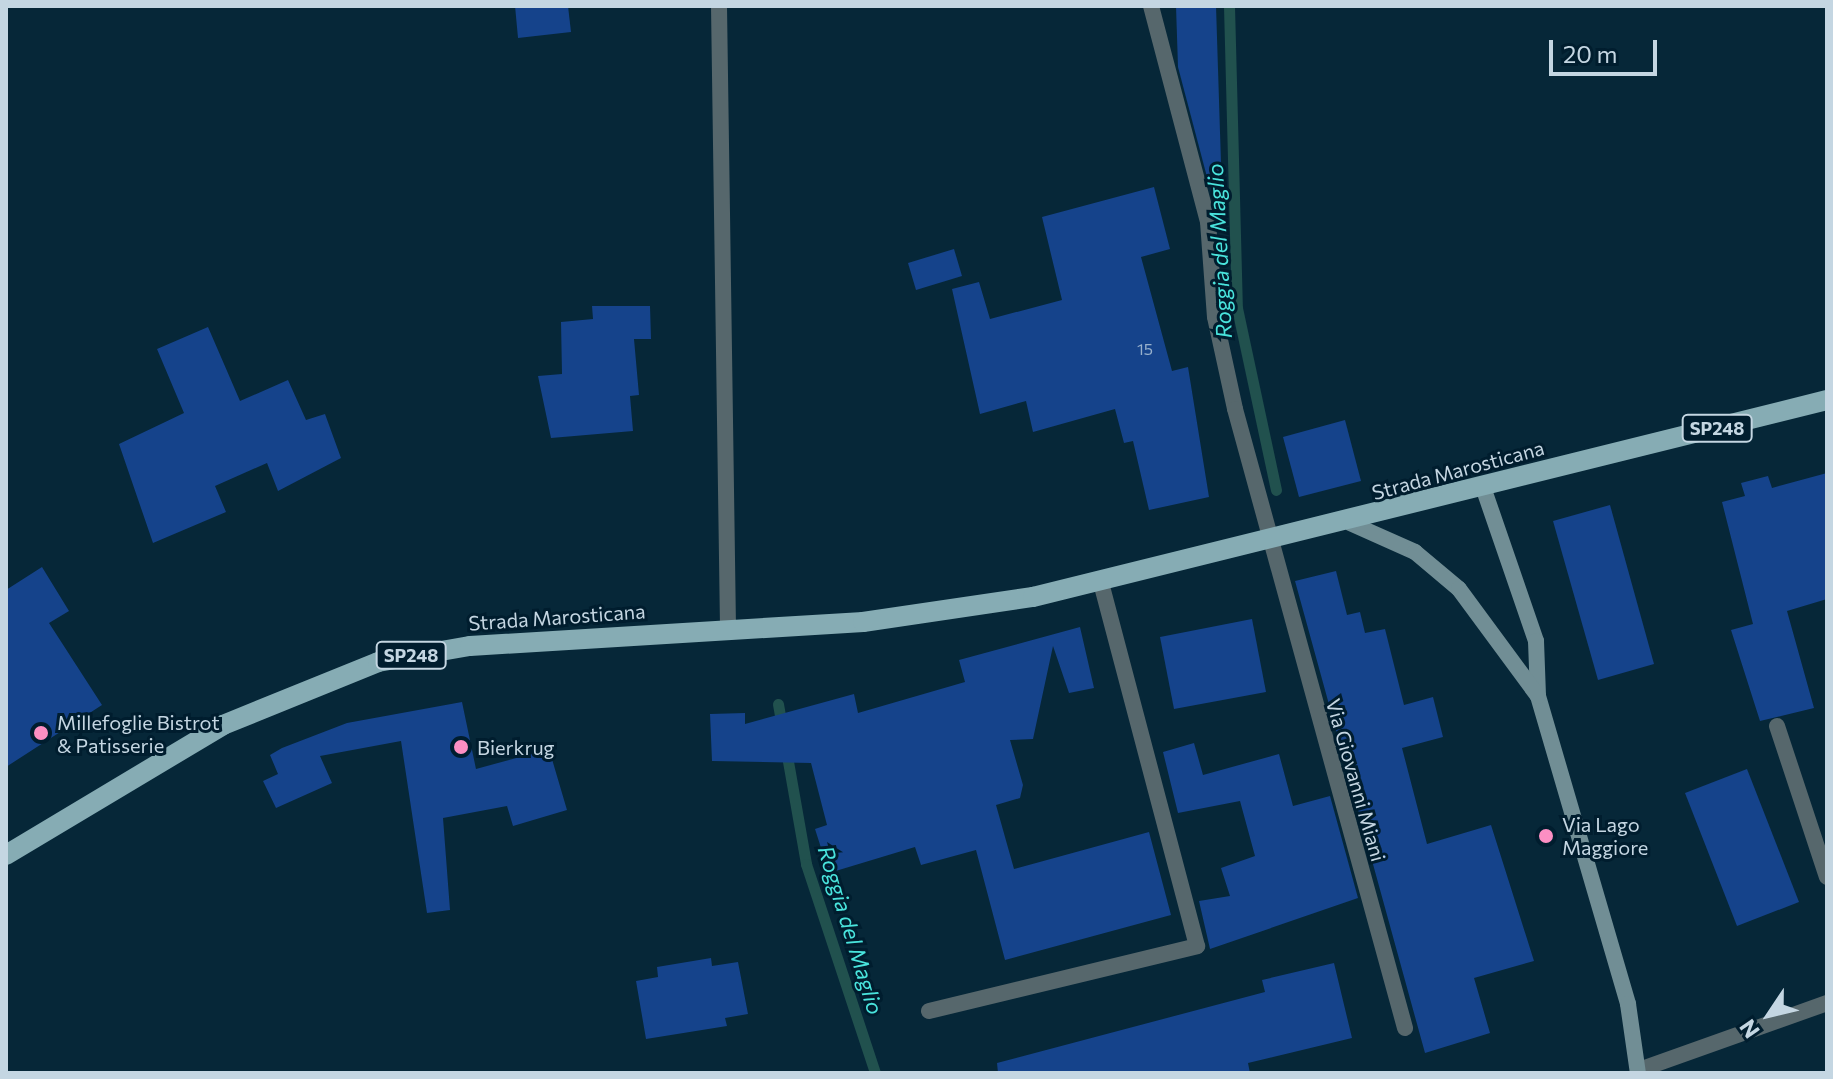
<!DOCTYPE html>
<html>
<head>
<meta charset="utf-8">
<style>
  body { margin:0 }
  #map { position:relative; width:1833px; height:1079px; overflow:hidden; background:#062738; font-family:Commissioner,sans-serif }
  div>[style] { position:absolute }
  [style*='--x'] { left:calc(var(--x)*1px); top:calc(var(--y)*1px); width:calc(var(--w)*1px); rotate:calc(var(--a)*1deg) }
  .stream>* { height:11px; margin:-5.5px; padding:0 5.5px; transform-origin:5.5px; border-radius:5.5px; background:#21514e }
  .building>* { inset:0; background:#15438b }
  .street>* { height:16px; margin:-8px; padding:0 8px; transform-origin:8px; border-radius:8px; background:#56676c }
  .secondary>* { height:16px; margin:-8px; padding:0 8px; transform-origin:8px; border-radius:8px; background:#718e95 }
  .primary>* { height:20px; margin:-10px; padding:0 10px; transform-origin:10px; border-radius:10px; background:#86acb4 }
  .dots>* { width:22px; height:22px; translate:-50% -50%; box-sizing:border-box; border:4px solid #001d2e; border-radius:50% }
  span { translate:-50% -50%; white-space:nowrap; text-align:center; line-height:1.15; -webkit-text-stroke:6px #001d2e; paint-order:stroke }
  .number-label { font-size:16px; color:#98b1cc }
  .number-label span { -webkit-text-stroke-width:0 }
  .shield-label span { padding:2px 6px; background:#001d2e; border:2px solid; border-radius:6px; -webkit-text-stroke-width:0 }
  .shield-label { font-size:18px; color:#c4d6e2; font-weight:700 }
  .street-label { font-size:20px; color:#c4d6e2 }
  .poi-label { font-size:20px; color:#c4d6e2 }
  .left { translate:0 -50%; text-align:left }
  .water-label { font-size:22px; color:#49e4dd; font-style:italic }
  .frame { position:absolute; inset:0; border:8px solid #c4d6e2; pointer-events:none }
  .north { position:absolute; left:1729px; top:975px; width:80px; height:80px; -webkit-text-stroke:6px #001d2e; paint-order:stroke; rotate:235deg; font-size:22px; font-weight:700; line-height:32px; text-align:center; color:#c4d6e2 }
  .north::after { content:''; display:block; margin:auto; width:28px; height:36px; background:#c4d6e2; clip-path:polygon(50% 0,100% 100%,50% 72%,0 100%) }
  .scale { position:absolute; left:1549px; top:40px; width:108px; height:36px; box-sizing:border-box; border:4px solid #c4d6e2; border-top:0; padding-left:10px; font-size:24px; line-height:28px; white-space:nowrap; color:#c4d6e2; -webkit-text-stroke:6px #001d2e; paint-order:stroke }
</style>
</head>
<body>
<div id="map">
  <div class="stream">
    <div style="--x:1229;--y:6;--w:302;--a:88.5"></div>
    <div style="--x:1237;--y:308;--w:186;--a:77.9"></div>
    <div style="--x:778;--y:704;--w:22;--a:80"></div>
    <div style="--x:786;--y:750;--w:116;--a:80"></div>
    <div style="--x:806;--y:864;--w:220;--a:71.7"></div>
  </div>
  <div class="building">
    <div style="clip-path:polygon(515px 6px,568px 6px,571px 32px,518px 38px)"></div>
    <div style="clip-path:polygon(1176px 6px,1216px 6px,1222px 195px,1212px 196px,1178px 67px)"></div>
    <div style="clip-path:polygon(1154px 187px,1170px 249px,1141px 257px,1172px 371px,1188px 367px,1209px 497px,1149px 510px,1133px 441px,1124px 443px,1115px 409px,1033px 432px,1026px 401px,980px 414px,952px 289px,979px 282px,990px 319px,1062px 300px,1042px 217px)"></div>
    <div style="clip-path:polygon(954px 249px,962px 276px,916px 290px,908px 263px)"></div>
    <div style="clip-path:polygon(592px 306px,650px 306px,651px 339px,634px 339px,639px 395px,630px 396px,633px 431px,551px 438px,538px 376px,562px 374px,561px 322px,593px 319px)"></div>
    <div style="clip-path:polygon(208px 327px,240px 401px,288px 380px,306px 420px,325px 414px,341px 458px,278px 491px,267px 463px,215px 486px,226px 512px,153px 543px,119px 444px,184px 413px,157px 349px)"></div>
    <div style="clip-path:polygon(1345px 420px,1361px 481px,1299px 497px,1283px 437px)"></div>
    <div style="clip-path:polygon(1827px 473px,1827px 599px,1787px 611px,1814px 708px,1760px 721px,1731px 630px,1753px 624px,1722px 502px,1745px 496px,1741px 483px,1768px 476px,1772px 488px)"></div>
    <div style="clip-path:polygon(1610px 505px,1654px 664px,1598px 680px,1553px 521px)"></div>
    <div style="clip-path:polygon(42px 567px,69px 611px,49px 623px,102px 705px,6px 767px,6px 590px)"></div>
    <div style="clip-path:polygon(1336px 571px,1347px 615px,1360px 612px,1365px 633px,1385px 629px,1404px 705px,1433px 697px,1443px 737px,1402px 748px,1427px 844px,1491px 825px,1534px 961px,1474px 978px,1490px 1033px,1425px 1053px,1295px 581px)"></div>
    <div style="clip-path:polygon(1252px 619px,1266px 692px,1174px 709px,1160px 637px)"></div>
    <div style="clip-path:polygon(1080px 627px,1094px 688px,1069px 693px,1053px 646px,1033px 739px,1010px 740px,1023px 785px,1020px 798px,996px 805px,1014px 869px,1149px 832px,1171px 915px,1005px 960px,976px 850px,921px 865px,915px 847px,829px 873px,815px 829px,827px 825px,811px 763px,712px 761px,710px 714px,745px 713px,745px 724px,854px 694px,858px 713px,965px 682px,959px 660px)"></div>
    <div style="clip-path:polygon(462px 702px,476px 769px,549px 749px,567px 810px,513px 826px,507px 806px,443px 818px,450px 910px,427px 913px,401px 741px,320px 756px,332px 783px,276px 808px,263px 781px,278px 774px,270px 755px,282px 748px,347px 723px)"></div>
    <div style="clip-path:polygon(1194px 743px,1203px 775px,1279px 754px,1293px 806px,1330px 796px,1358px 898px,1210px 949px,1199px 901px,1230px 896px,1221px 868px,1255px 856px,1240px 801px,1178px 813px,1163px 752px)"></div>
    <div style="clip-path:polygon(1747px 769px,1799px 902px,1737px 926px,1685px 793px)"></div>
    <div style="clip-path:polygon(711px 958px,712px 966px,738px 962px,748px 1014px,725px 1018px,727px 1026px,646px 1039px,636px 981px,658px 977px,657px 967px)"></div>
    <div style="clip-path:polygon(1334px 963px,1352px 1038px,1248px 1063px,1250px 1073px,998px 1073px,997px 1063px,1265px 992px,1262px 980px)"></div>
  </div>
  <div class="street">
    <div style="--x:719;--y:6;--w:624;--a:89.17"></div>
    <div style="--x:1151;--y:6;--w:223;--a:75.2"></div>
    <div style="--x:1208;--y:222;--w:95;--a:85.8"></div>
    <div style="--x:1215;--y:317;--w:94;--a:77.7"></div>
    <div style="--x:1235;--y:409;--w:642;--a:74.64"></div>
    <div style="--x:1777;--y:726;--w:159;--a:71.7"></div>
    <div style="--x:929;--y:1011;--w:276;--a:-13.6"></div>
    <div style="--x:1197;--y:946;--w:375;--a:-104.8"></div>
    <div style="--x:1639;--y:1070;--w:200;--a:-19.6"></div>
  </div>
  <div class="secondary">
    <div style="--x:1483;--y:487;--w:163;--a:71"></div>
    <div style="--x:1536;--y:641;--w:55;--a:87.9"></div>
    <div style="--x:1538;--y:696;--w:321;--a:73.7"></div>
    <div style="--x:1628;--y:1004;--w:70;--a:81.8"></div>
    <div style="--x:1350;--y:523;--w:71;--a:24"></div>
    <div style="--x:1415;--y:552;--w:57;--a:40.1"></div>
    <div style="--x:1459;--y:589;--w:133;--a:53.6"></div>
  </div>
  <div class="primary">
    <div style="--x:6;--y:855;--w:253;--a:-30.9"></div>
    <div style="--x:223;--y:725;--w:167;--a:-22.1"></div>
    <div style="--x:378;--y:662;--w:93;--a:-9.9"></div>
    <div style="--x:470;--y:646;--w:394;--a:-3.5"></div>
    <div style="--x:863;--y:622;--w:172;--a:-8.4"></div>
    <div style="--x:1033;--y:597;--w:818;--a:-13.93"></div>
  </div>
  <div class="dots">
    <div style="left:41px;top:733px;background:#fc8fc3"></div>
    <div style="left:461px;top:747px;background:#fc8fc3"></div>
    <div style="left:1546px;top:836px;background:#fc8fc3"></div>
  </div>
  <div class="number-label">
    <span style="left:1145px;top:349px">15</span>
  </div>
  <div class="shield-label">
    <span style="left:1717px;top:428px">SP248</span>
    <span style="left:411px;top:655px">SP248</span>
  </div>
  <div class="street-label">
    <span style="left:1458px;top:470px;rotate:-15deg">Strada Marosticana</span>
    <span style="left:557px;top:617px;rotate:-4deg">Strada Marosticana</span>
    <span style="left:1356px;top:780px;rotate:74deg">Via Giovanni Miani</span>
  </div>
  <div class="poi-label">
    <span class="left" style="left:57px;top:734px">Millefoglie Bistrot<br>&amp; Patisserie</span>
    <span class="left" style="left:477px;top:747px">Bierkrug</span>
    <span class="left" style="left:1562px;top:836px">Via Lago<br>Maggiore</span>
  </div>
  <div class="water-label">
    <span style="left:1219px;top:251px;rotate:-93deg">Roggia del Maglio</span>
    <span style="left:851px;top:930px;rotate:73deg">Roggia del Maglio</span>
  </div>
  <div class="frame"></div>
  <div class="north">N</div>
  <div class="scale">20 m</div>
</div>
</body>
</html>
